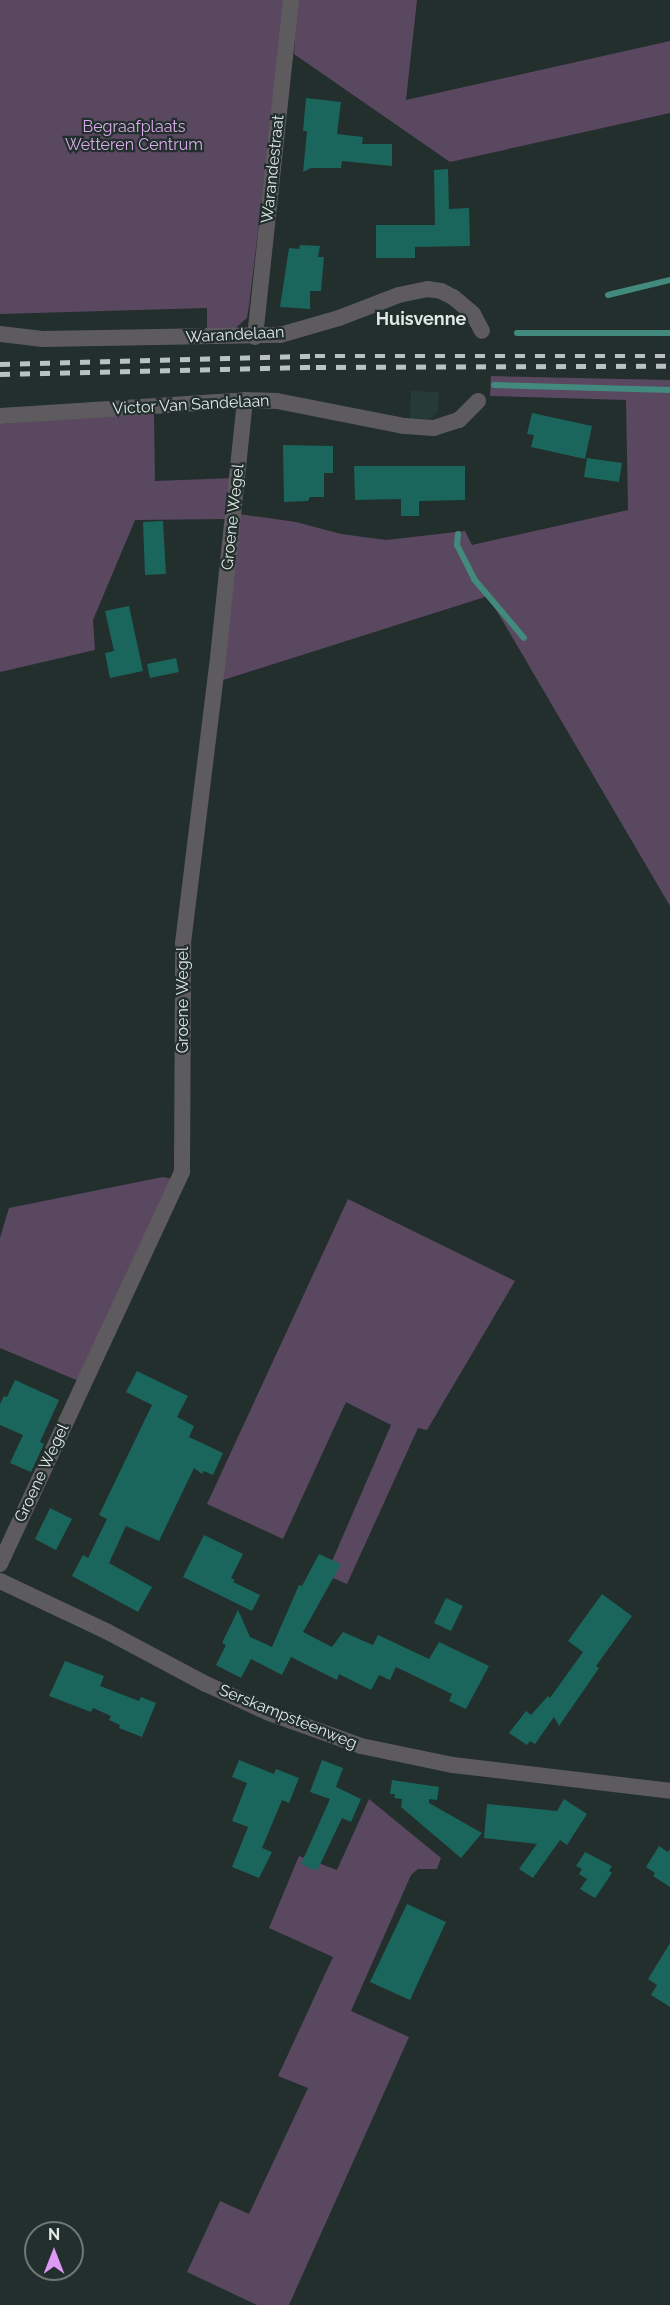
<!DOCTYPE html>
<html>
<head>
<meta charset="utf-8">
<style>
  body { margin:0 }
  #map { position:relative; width:670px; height:2305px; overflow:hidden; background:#222f2c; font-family:Raleway,sans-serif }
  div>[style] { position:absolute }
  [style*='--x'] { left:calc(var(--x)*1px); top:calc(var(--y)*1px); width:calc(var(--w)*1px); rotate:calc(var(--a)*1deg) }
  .built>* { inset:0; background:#263b37 }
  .green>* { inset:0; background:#5a4860 }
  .stream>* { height:6px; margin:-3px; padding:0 3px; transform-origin:3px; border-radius:3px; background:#438a7e }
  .building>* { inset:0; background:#1a665c }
  .minor>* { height:16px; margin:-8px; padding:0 8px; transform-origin:8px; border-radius:8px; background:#5e5b5f }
  .tertiary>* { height:16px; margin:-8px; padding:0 8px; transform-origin:8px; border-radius:8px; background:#5e5b5f }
  .rail>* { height:4.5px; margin-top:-2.25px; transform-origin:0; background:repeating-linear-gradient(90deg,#bac3c1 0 10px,transparent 0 20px) }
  span { translate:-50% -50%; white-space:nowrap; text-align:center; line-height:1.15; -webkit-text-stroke:4.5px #222f2c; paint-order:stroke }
  .park-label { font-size:16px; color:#dbaaeb }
  .street-label { font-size:16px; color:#e1e9e7 }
  .neighbourhood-label { font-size:18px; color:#e1e9e7; font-weight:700 }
  .north { position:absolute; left:24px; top:2221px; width:60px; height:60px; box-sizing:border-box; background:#222f2c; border:2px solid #6e7977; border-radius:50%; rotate:0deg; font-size:16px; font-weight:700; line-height:24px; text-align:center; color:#e1e9e7 }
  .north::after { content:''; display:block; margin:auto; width:21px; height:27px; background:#dd99f3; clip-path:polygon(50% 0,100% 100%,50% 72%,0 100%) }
</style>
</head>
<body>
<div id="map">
  <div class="built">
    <div style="clip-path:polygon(411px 391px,439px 392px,438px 411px,430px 419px,410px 418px)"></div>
  </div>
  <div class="green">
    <div style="clip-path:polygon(0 0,286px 0,249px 306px,247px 318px,231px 332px,207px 332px,207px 308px,0 314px)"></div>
    <div style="clip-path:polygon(297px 0,417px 0,406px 100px,670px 41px,670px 113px,450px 162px,294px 54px)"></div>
    <div style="clip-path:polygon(491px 376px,670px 380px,670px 906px,488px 596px,220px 681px,239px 514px,296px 522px,341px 534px,386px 540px,465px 531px,472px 545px,628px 510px,626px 400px,490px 396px)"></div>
    <div style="clip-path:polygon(154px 412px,155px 481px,234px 478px,228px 519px,135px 520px,93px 620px,95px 650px,0 672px,0 424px)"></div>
    <div style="clip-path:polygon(163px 1177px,174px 1179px,81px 1382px,0 1348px,0 1238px,9px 1208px)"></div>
    <div style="clip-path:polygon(348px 1199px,515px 1281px,427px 1430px,418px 1428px,347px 1584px,326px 1575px,391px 1425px,346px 1402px,283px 1539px,207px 1504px)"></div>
    <div style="clip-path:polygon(369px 1799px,441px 1858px,437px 1869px,418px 1869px,411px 1875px,351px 2011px,409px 2037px,289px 2305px,257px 2305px,187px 2272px,220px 2201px,249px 2214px,308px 2088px,278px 2076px,333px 1957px,269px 1928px,299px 1856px,337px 1870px)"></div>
  </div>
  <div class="stream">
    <div style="--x:608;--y:295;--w:64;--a:-13.6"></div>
    <div style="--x:517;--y:333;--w:153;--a:0"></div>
    <div style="--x:494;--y:385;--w:176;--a:1.6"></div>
    <div style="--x:458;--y:534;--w:11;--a:95"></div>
    <div style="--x:457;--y:545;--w:38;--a:63"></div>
    <div style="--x:474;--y:579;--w:77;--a:49.7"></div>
  </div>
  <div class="building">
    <div style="clip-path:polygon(306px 98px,341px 102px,337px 134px,363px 137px,362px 144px,392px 144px,392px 166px,342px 161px,341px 168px,311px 168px,303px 172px,307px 131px,303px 131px)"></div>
    <div style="clip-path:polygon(448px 169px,449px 209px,469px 208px,470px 246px,415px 247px,415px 258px,376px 258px,376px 225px,435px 225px,434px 170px)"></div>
    <div style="clip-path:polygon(300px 245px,320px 246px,318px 257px,324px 257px,321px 291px,310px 291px,310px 309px,280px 307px,289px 248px,299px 249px)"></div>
    <div style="clip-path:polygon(532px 413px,592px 426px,585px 459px,531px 447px,534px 435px,527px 434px)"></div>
    <div style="clip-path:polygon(283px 445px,333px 446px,333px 473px,324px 473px,324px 497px,310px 497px,308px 501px,284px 502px)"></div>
    <div style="clip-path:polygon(587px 458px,622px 463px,619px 482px,584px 477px)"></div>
    <div style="clip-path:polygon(354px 466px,465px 466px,465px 500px,419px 501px,419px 516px,401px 516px,401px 499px,355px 500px)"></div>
    <div style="clip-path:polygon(163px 521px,166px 574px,145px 575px,143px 522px)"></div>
    <div style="clip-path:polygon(129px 606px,143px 671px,110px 678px,105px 653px,114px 651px,105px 611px)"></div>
    <div style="clip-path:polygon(176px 658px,179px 672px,150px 678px,147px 664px)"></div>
    <div style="clip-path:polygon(137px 1371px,188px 1396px,177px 1417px,194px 1426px,189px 1437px,223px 1453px,213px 1475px,204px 1471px,202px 1474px,194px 1468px,159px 1541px,126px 1526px,109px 1563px,152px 1587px,138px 1612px,72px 1576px,83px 1555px,88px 1558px,107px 1519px,99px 1515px,152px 1405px,126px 1392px)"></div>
    <div style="clip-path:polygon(15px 1380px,59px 1400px,40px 1442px,44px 1444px,31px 1472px,10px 1463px,23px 1435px,0 1425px,0 1404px,4px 1396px,7px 1397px)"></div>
    <div style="clip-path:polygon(50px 1508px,72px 1519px,56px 1550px,35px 1539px)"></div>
    <div style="clip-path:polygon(204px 1535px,243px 1554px,231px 1578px,235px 1580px,233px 1582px,260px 1595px,252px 1611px,183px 1577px)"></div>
    <div style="clip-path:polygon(319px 1554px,341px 1564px,303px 1632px,332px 1647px,343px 1632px,373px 1645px,378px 1635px,429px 1659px,439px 1642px,489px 1666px,466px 1709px,449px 1701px,452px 1694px,396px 1667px,390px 1680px,379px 1675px,371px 1690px,339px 1674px,337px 1680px,291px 1657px,282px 1675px,251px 1659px,241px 1678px,216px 1665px,226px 1645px,222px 1643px,238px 1610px,250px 1637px,272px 1647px,299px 1585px,302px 1586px)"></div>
    <div style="clip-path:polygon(602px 1594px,632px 1616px,596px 1666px,599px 1668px,559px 1726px,554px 1717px,535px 1744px,530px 1741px,527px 1745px,509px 1733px,526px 1711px,531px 1715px,548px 1696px,550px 1698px,583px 1652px,568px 1641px)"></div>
    <div style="clip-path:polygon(446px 1598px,463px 1606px,451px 1631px,434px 1623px)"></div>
    <div style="clip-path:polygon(65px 1661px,104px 1676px,100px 1686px,139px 1701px,141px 1697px,156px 1703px,142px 1737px,119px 1728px,120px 1725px,109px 1720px,111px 1716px,93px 1708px,91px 1712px,49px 1696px)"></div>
    <div style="clip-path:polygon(239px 1760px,274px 1774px,276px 1769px,299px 1778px,289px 1803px,282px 1800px,262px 1848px,272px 1852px,259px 1878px,232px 1867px,248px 1827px,232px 1821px,247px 1783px,232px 1777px)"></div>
    <div style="clip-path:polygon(322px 1760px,343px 1768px,336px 1787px,361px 1799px,351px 1822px,342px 1818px,317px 1871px,301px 1864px,330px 1799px,310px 1792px)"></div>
    <div style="clip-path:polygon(392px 1780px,439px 1787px,437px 1800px,429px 1799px,429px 1803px,482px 1833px,461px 1858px,401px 1807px,402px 1799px,394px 1798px,395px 1794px,390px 1794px)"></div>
    <div style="clip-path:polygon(564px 1799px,587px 1814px,567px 1845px,560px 1840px,533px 1878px,519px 1869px,537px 1844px,484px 1838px,487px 1804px,557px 1811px)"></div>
    <div style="clip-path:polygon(659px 1846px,668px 1852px,670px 1849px,670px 1887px,653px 1876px,655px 1873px,646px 1867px)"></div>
    <div style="clip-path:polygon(585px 1852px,612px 1866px,609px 1871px,612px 1873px,595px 1898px,580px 1889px,587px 1879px,579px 1874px,582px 1869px,576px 1866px)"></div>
    <div style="clip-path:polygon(407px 1904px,446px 1922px,410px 2000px,370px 1982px)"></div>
    <div style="clip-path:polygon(670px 1943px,670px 2007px,651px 1995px,657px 1985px,648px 1979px)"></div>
  </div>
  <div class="minor">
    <div style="--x:0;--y:334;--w:43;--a:6.6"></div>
    <div style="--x:43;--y:339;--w:237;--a:-1"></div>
    <div style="--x:280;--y:335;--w:61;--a:-16.1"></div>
    <div style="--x:339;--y:318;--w:64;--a:-21"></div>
    <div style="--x:399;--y:295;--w:29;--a:-12"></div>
    <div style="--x:427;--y:289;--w:14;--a:8"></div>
    <div style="--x:441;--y:291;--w:13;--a:27"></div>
    <div style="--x:453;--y:297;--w:26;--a:40"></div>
    <div style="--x:473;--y:314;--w:19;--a:62"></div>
    <div style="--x:255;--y:337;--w:339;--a:-83.9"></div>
    <div style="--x:0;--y:416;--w:246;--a:-3.7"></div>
    <div style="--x:245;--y:400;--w:32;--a:2"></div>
    <div style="--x:277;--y:401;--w:130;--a:11.1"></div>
    <div style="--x:405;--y:426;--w:29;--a:4"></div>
    <div style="--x:434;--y:428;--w:26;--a:-18"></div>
    <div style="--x:459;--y:420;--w:27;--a:-45"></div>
    <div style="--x:0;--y:1564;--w:432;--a:-65.1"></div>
    <div style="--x:182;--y:1172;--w:229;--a:-89.7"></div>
    <div style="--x:183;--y:943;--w:278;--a:-83"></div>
    <div style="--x:217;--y:667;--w:268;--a:-84"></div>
  </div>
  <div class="tertiary">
    <div style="--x:0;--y:1581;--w:119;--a:25.3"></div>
    <div style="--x:108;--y:1632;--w:111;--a:28"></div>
    <div style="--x:206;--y:1684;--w:69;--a:24.7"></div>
    <div style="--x:269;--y:1713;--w:98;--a:19.7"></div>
    <div style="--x:361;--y:1746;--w:94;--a:11.7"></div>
    <div style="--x:453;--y:1765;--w:219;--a:6.8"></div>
  </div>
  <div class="rail">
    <div style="--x:0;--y:364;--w:315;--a:-1.5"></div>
    <div style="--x:315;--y:356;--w:355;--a:0"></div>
    <div style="--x:0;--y:374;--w:316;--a:-1.3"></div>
    <div style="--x:316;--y:367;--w:354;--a:-0.2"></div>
  </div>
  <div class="park-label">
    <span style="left:134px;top:136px">Begraafplaats<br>Wetteren Centrum</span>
  </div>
  <div class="street-label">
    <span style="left:273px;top:169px;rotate:-84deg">Warandestraat</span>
    <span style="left:235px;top:335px;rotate:-3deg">Warandelaan</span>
    <span style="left:191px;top:405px;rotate:-3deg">Victor Van Sandelaan</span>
    <span style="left:233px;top:517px;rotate:-84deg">Groene Wegel</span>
    <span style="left:183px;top:1000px;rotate:-90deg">Groene Wegel</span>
    <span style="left:42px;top:1473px;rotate:-65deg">Groene Wegel</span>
    <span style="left:288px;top:1717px;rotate:22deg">Serskampsteenweg</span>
  </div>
  <div class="neighbourhood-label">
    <span style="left:421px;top:319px">Huisvenne</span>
  </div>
  <div class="north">N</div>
</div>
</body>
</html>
